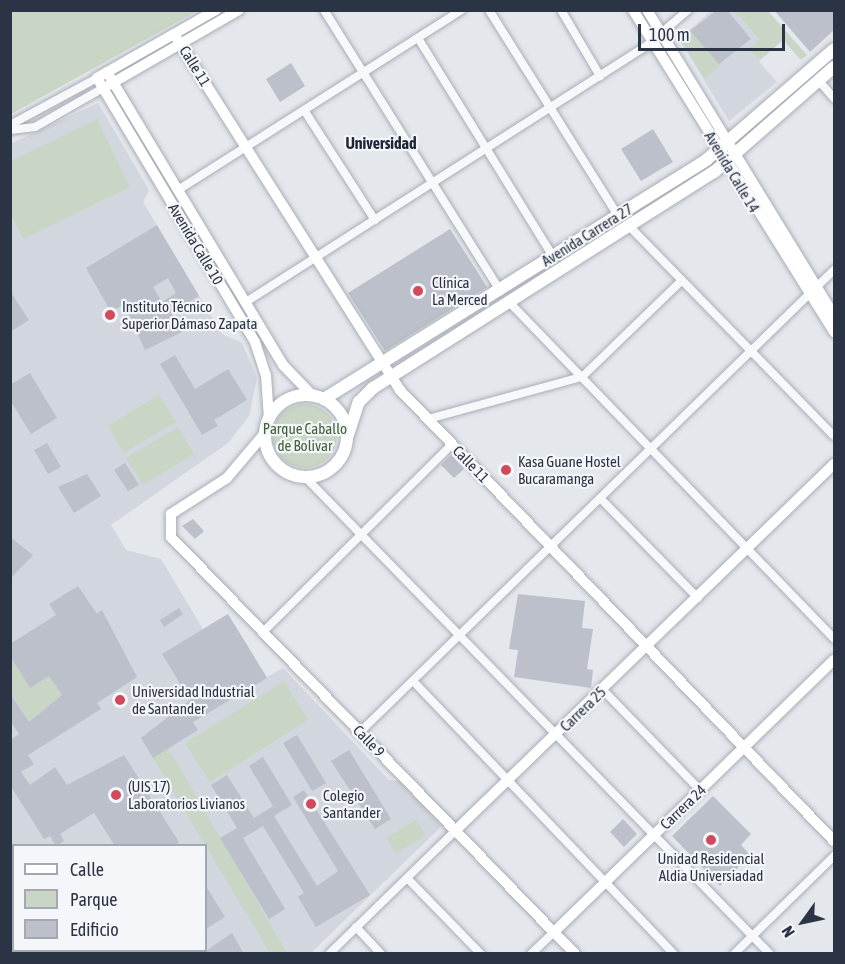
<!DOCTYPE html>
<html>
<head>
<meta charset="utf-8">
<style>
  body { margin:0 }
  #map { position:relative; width:845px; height:964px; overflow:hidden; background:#e4e7ec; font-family:"Asap Condensed",sans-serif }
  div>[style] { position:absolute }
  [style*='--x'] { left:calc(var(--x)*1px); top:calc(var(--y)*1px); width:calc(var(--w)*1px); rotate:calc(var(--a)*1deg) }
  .built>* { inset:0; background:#d2d6de }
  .green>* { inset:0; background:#c9d6c5 }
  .round { border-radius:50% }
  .building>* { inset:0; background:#bbc0ca }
  .roads { filter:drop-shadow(0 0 2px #a9aeb7) drop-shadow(0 0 2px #a9aeb7) }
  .street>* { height:8px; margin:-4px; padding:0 4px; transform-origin:4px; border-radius:4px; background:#f7f8fa }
  .secondary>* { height:10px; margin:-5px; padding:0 5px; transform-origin:5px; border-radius:5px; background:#fff }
  .primary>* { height:12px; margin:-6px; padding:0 6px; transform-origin:6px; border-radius:6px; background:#fff }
  .primary>.ring { margin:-6px; padding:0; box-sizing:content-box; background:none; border:12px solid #fff; border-radius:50% }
  .dots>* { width:16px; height:16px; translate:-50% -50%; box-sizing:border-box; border:3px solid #f4f6f9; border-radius:50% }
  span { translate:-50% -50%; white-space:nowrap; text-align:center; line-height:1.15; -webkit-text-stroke:4.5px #f4f6f9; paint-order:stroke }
  .street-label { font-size:15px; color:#2b3445 }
  .poi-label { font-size:15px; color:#2b3445 }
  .left { translate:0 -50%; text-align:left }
  .park-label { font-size:15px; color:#3f6138 }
  .neighbourhood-label { font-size:16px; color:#1d2536; font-weight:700 }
  .frame { position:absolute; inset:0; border:12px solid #2b3445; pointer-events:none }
  .legend { position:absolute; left:12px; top:844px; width:195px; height:108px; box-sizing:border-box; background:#f4f6f9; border:2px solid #a4a8b1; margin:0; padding:8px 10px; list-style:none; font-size:18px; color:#2b3445 }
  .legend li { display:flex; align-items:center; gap:12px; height:30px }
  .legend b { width:30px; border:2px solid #a4a8b1 }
  .north { position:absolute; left:773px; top:892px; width:60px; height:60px; -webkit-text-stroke:4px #f4f6f9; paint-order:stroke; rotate:237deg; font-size:16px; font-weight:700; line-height:24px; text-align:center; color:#2b3445 }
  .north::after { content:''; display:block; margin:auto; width:21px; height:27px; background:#2b3445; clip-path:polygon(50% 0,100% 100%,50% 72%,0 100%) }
  .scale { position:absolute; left:638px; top:24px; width:147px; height:27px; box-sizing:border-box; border:3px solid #2b3445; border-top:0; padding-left:8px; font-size:18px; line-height:21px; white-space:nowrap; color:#2b3445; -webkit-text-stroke:4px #f4f6f9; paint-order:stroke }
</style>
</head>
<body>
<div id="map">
  <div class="built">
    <div style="clip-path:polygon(711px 11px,734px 11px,759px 39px,748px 49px,777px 82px,729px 121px,679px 39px)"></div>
    <div style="clip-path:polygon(evenodd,98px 103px,149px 190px,143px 202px,222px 334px,242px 343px,257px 378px,249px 416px,228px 443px,111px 525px,126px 550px,161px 559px,203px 629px,228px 614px,267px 677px,283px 668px,389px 780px,399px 781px,442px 826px,311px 953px,11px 953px,10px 144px,98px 103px,14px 846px,206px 846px,206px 950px,14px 950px,14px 846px)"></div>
  </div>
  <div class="green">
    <div style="clip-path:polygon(11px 10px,197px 10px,197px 11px,11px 114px)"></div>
    <div style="clip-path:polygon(734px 11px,768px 11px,807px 55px,801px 60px,783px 40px,759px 61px,748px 49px,759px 39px)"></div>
    <div style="clip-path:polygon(690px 31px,720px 65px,705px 79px,681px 40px)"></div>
    <div style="clip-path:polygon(97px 119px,130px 187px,23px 239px,11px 214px,11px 161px)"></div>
    <div style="clip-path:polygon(159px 395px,176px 422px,124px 453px,108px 426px)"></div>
    <div class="round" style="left:273px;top:404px;width:64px;height:64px"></div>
    <div style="clip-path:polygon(178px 427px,194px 454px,143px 485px,126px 458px)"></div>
    <div style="clip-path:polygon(10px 656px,49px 676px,62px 695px,29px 722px,11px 693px)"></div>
    <div style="clip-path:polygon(284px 681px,308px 720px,210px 782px,185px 743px)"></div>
    <div style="clip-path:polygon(168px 748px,287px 953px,270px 953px,153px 758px)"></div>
    <div style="clip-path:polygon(416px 820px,426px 836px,396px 853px,386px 838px)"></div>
  </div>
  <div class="building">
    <div style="clip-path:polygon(717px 10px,727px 10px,751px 39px,719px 64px,690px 31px)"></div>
    <div style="clip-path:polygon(774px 10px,834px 10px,834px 30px,810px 52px)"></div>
    <div style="clip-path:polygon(291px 63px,305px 86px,280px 102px,266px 79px)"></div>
    <div style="clip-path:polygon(653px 129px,673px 162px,641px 181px,621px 149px)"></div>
    <div style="clip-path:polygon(evenodd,157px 225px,199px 296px,171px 312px,182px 332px,145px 350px,124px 304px,111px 312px,86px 268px,157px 225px,168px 278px,176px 293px,162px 302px,153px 287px,168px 278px)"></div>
    <div style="clip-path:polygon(450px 229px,487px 287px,385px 351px,348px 293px)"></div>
    <div style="clip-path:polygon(10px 291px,29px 320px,10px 332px)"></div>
    <div style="clip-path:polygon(175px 355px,195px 389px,228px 369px,247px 400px,214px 420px,218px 426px,202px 435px,160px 364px)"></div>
    <div style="clip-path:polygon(30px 373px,57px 418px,31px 434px,10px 400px,10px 385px)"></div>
    <div style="clip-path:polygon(47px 443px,61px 467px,48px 474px,34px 450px)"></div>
    <div style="clip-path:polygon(451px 455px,464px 469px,454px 478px,441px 465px)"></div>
    <div style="clip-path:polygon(125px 463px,139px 485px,128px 491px,114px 470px)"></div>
    <div style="clip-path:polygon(87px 474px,101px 496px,74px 513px,58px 487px)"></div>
    <div style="clip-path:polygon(193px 519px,204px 531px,195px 539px,182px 526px)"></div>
    <div style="clip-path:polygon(10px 537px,33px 555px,10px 579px)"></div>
    <div style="clip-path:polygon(78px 586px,97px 614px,102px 610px,137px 677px,97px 703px,101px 709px,28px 755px,34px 764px,21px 772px,30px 785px,55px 767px,67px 785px,124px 755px,179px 842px,174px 846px,115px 846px,94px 813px,60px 834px,64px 841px,56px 846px,50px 836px,44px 839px,10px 785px,10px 740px,19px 734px,10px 721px,10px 693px,29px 722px,62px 695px,49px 676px,30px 688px,10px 656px,10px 644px,56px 615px,49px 604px)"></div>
    <div style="clip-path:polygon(518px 594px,585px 601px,582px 628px,593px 629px,587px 669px,593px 670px,591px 688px,514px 677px,518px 650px,509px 649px)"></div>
    <div style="clip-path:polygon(179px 608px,183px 614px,164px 627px,160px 620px)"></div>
    <div style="clip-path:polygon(228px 614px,267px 678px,193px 722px,198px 730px,153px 758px,141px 738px,190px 700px,162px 654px)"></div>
    <div style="clip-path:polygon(297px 735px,326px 783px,312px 791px,283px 743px)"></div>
    <div style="clip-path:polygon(349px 750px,391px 819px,375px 829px,331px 761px)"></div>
    <div style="clip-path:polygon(263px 757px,292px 805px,274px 816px,317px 886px,338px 871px,293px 797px,304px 790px,370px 895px,316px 927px,298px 897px,304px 893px,263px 826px,243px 838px,285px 909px,269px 919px,220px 838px,237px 828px,211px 785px,227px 775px,254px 818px,273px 806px,249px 766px)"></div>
    <div style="clip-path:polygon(713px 796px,751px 834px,741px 845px,750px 855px,720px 886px,672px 836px)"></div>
    <div style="clip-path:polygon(623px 819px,637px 834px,624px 847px,610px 832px)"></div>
    <div style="clip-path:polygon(206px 886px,225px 917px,206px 929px)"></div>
    <div style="clip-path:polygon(232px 933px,244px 954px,198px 954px,206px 951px)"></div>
  </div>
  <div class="roads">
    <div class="street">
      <div style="--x:324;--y:10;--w:332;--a:57.9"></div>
      <div style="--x:489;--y:10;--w:243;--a:57.9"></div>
      <div style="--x:561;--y:10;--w:77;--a:59.4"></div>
      <div style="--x:418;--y:38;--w:257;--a:58.3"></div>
      <div style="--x:819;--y:81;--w:23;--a:49"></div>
      <div style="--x:304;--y:110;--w:131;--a:57.2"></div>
      <div style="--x:10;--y:125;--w:99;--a:-28.4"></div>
      <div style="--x:10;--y:130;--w:25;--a:-7"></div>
      <div style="--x:35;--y:127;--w:78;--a:-29.8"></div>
      <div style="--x:178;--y:190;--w:336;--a:-32.4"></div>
      <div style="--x:629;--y:226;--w:293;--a:45.7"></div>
      <div style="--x:246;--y:302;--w:474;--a:-32.6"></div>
      <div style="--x:645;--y:47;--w:57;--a:-40.7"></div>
      <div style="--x:509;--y:302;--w:468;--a:46"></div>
      <div style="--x:428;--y:419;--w:160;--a:-15.3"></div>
      <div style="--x:582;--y:377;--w:139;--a:-44.1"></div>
      <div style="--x:306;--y:478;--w:665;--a:45.73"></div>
      <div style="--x:600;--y:498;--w:140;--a:45.6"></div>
      <div style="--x:263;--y:632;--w:267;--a:-44.8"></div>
      <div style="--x:413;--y:681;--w:378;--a:46.3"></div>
      <div style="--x:603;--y:690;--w:139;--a:45.9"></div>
      <div style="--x:360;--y:732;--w:662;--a:-44.27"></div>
      <div style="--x:407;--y:878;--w:106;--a:45.8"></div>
      <div style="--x:356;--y:927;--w:37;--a:47"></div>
      <div style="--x:329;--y:954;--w:177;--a:-44.3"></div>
      <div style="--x:531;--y:954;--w:32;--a:-44"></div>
      <div style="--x:734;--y:954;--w:140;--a:-44.4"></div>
    </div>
    <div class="secondary">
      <div style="--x:216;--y:10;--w:137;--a:150.3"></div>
      <div style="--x:97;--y:78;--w:308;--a:59.1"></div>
      <div style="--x:255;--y:342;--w:35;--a:72"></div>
      <div style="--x:266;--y:375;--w:44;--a:86.1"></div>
      <div style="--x:633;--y:10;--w:380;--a:58"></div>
      <div style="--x:647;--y:10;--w:358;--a:58.5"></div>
      <div style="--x:174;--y:34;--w:422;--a:57.6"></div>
      <div style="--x:400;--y:390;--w:626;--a:46.1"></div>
      <div style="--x:107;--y:72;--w:342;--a:59"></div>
      <div style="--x:283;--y:365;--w:42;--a:46"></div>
      <div style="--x:109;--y:85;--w:150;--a:-30"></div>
      <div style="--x:265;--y:433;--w:59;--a:130.2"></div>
      <div style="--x:227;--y:478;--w:67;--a:147.3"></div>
      <div style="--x:171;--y:514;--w:23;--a:90"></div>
      <div style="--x:171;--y:537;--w:581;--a:45.91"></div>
      <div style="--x:456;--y:830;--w:526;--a:-44.08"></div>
      <div style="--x:554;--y:932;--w:390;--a:-44.2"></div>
    </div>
    <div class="primary">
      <div class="ring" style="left:265px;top:395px;width:70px;height:70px"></div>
      <div style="--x:324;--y:399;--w:451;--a:-32"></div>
      <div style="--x:706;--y:160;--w:169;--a:-40.9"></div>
      <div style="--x:348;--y:435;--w:35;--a:-72"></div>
      <div style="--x:359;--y:402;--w:20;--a:-45"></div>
      <div style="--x:373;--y:388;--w:404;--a:-32.4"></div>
      <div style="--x:714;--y:172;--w:159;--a:-41.2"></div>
    </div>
  </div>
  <div class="dots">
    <div style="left:418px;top:291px;background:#d1495b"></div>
    <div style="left:110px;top:315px;background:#d1495b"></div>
    <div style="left:506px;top:470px;background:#d1495b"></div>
    <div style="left:120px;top:700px;background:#d1495b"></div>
    <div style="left:116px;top:795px;background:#d1495b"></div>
    <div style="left:311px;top:804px;background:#d1495b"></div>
    <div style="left:711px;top:840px;background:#d1495b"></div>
  </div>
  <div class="street-label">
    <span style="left:195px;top:66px;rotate:58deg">Calle 11</span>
    <span style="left:732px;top:172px;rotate:59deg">Avenida Calle 14</span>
    <span style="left:587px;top:235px;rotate:-32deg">Avenida Carrera 27</span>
    <span style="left:196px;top:244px;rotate:59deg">Avenida Calle 10</span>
    <span style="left:471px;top:464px;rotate:46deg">Calle 11</span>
    <span style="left:583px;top:709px;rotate:-44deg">Carrera 25</span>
    <span style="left:369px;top:741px;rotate:46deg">Calle 9</span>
    <span style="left:683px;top:807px;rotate:-44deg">Carrera 24</span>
  </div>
  <div class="poi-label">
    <span class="left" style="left:432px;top:291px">Clínica<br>La Merced</span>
    <span class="left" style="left:122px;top:315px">Instituto Técnico<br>Superior Dámaso Zapata</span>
    <span class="left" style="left:518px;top:470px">Kasa Guane Hostel<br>Bucaramanga</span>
    <span class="left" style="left:132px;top:700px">Universidad Industrial<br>de Santander</span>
    <span class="left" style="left:128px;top:795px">(UIS 17)<br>Laboratorios Livianos</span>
    <span class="left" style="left:323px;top:804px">Colegio<br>Santander</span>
    <span style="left:711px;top:867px">Unidad Residencial<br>Aldia Universiadad</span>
  </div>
  <div class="park-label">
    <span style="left:305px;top:437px">Parque Caballo<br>de Bolivar</span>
  </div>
  <div class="neighbourhood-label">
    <span style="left:381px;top:143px">Universidad</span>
  </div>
  <div class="frame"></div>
  <ul class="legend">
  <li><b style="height:8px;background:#fff"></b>Calle</li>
  <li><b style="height:16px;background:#c9d6c5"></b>Parque</li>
  <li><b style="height:16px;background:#bbc0ca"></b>Edificio</li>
  </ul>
  <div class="north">N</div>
  <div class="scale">100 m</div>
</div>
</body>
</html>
